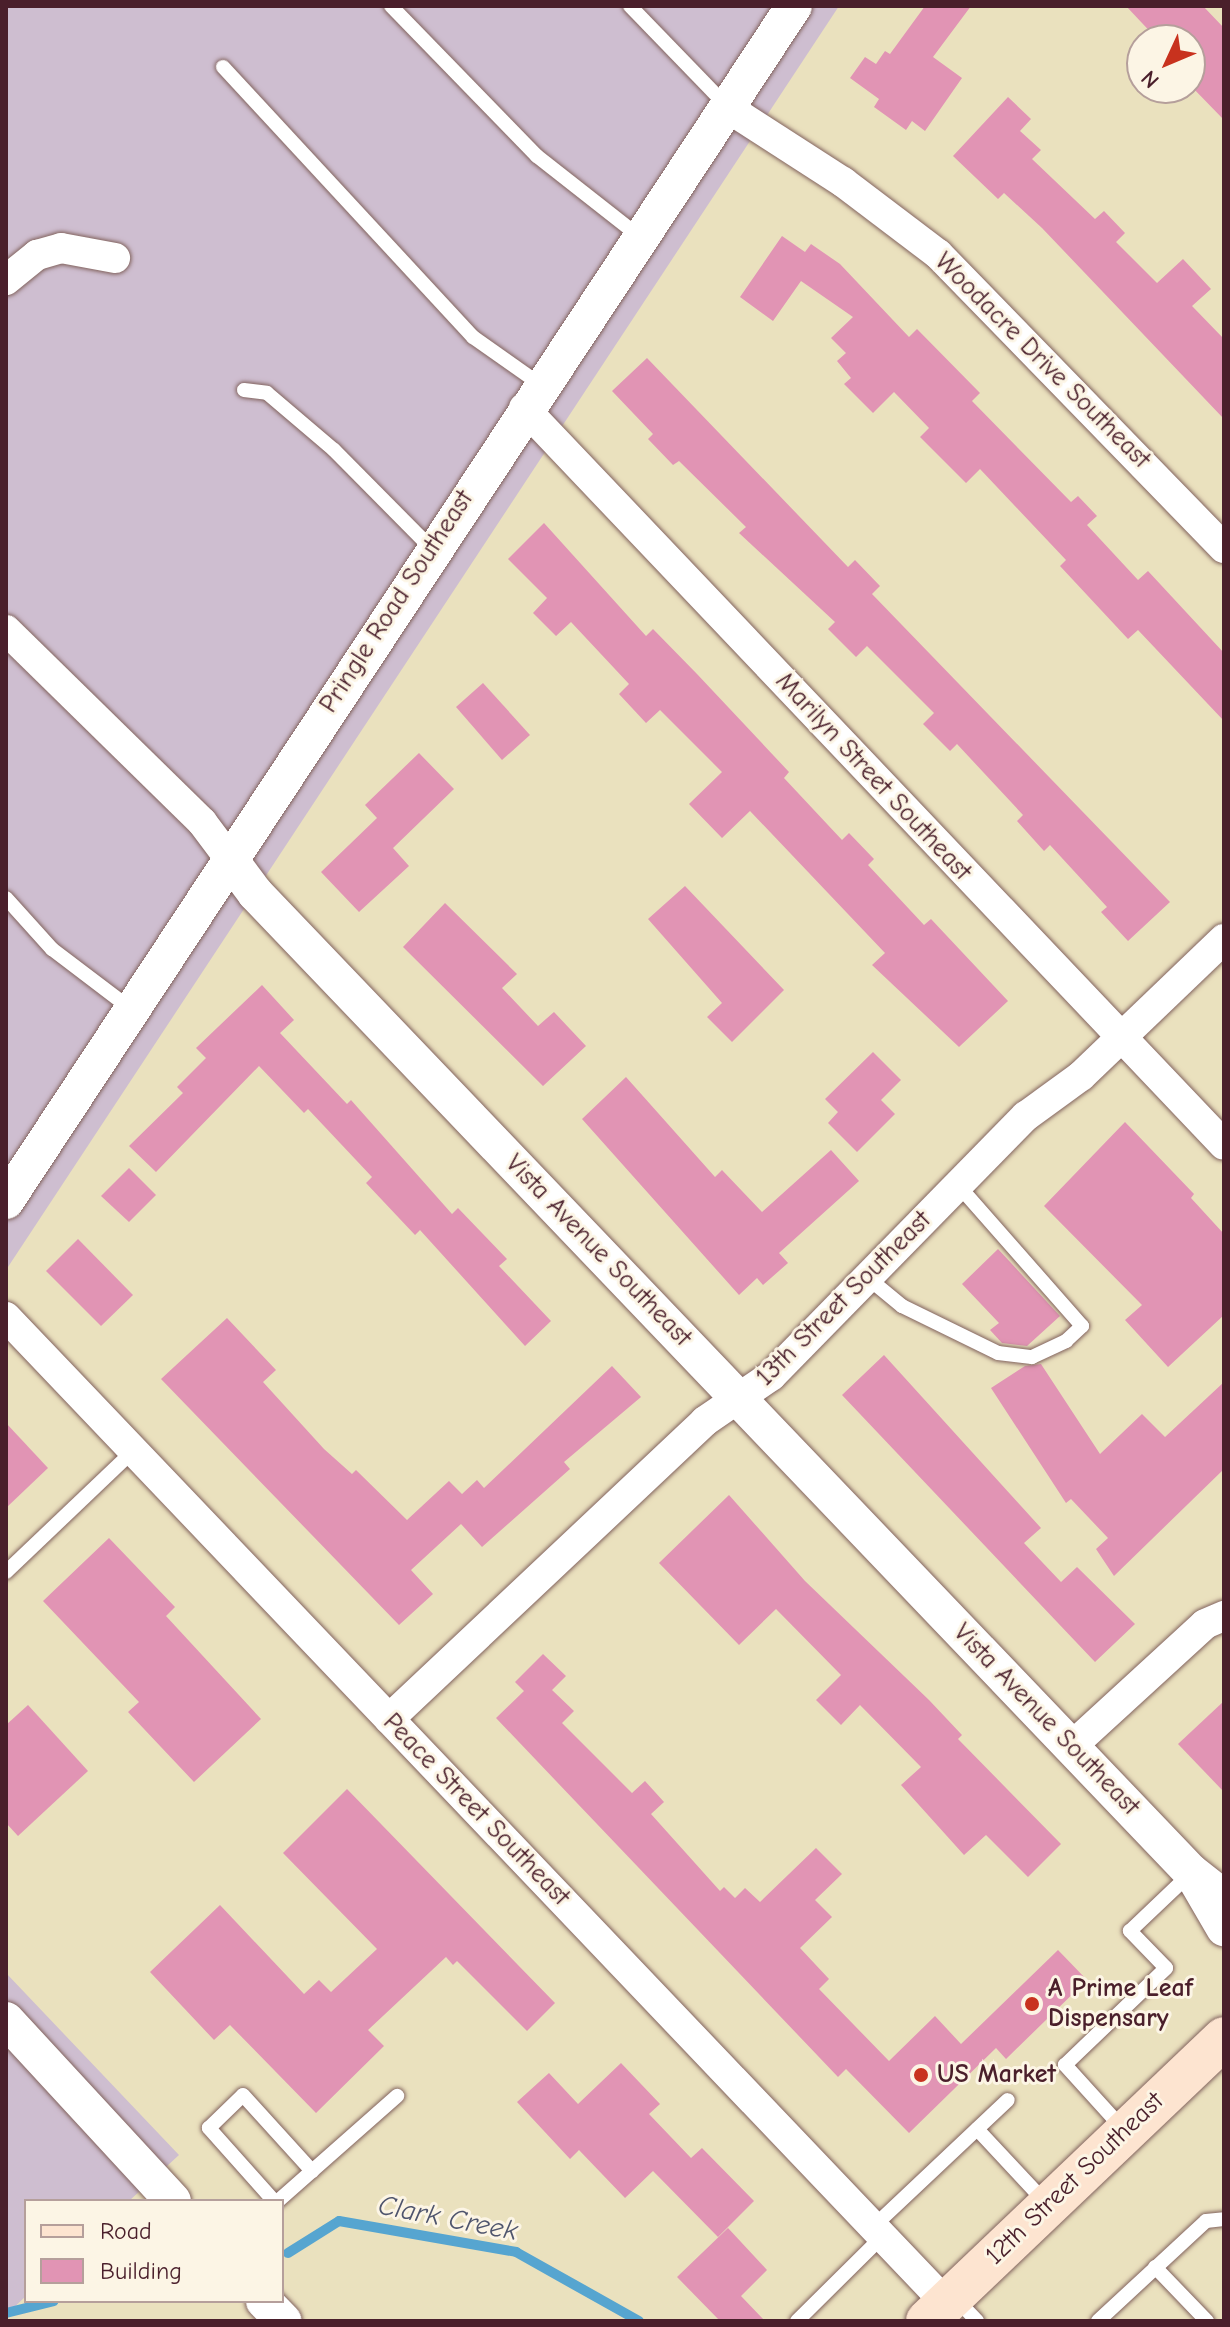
<!DOCTYPE html>
<html>
<head>
<meta charset="utf-8">
<style>
  body { margin:0 }
  #map { position:relative; width:1230px; height:2327px; overflow:hidden; background:#eae1be; font-family:"Comic Neue",sans-serif }
  div>[style] { position:absolute }
  [style*='--x'] { left:calc(var(--x)*1px); top:calc(var(--y)*1px); width:calc(var(--w)*1px); rotate:calc(var(--a)*1deg) }
  .industrial>* { inset:0; background:#cebed0 }
  .stream>* { height:10px; margin:-5px; padding:0 5px; transform-origin:5px; border-radius:5px; background:#56a5d0 }
  .building>* { inset:0; background:#e194b4 }
  .roads { filter:drop-shadow(0 0 2px #82635e) drop-shadow(0 0 2px #82635e) }
  .service>* { height:14px; margin:-7px; padding:0 7px; transform-origin:7px; border-radius:7px; background:#fff }
  .minor>* { height:30px; margin:-15px; padding:0 15px; transform-origin:15px; border-radius:15px; background:#fff }
  .tertiary>* { height:36px; margin:-18px; padding:0 18px; transform-origin:18px; border-radius:18px; background:#fff }
  .secondary>* { height:42px; margin:-21px; padding:0 21px; transform-origin:21px; border-radius:21px; background:#fde4d0 }
  .dots>* { width:22px; height:22px; translate:-50% -50%; box-sizing:border-box; border:4px solid #fcf5e5; border-radius:50% }
  span { translate:-50% -50%; white-space:nowrap; text-align:center; line-height:1.15; -webkit-text-stroke:6px #fcf5e5; paint-order:stroke }
  .street-label { font-size:26px; color:#4a1f2b }
  .poi-label { font-size:26px; color:#4a1f2b; font-weight:700 }
  .left { translate:0 -50%; text-align:left }
  .water-label { font-size:28px; color:#4f556d; font-style:italic }
  .frame { position:absolute; inset:0; border:8px solid #4a1f2b; pointer-events:none }
  .legend { position:absolute; left:24px; top:2199px; width:260px; height:104px; box-sizing:border-box; background:#fcf5e5; border:2px solid #b59f9b; margin:0; padding:10px 14px; list-style:none; font-size:24px; color:#4a1f2b }
  .legend li { display:flex; align-items:center; gap:16px; height:40px }
  .legend b { width:40px; border:2px solid #b59f9b }
  .north { position:absolute; left:1126px; top:24px; width:80px; height:80px; box-sizing:border-box; background:#fcf5e5; border:2px solid #b59f9b; border-radius:50%; rotate:226deg; font-size:22px; font-weight:700; line-height:32px; text-align:center; color:#4a1f2b }
  .north::after { content:''; display:block; margin:auto; width:28px; height:36px; background:#c8321e; clip-path:polygon(50% 0,100% 100%,50% 72%,0 100%) }
</style>
</head>
<body>
<div id="map">
  <div class="industrial">
    <div style="clip-path:polygon(6px 6px,839px 6px,6px 1270px)"></div>
    <div style="clip-path:polygon(6px 1973px,179px 2155px,129px 2201px,26px 2201px,26px 2296px,6px 2315px)"></div>
  </div>
  <div class="stream">
    <div style="--x:288;--y:2253;--w:60;--a:-32.1"></div>
    <div style="--x:339;--y:2221;--w:180;--a:9.9"></div>
    <div style="--x:516;--y:2252;--w:141;--a:29.3"></div>
    <div style="--x:6;--y:2313;--w:49;--a:-14"></div>
  </div>
  <div class="building">
    <div style="clip-path:polygon(925px 6px,971px 6px,933px 57px,962px 78px,925px 131px,912px 121px,906px 130px,874px 107px,879px 99px,850px 78px,865px 57px,876px 64px,885px 51px,890px 54px)"></div>
    <div style="clip-path:polygon(1126px 6px,1203px 6px,1224px 28px,1224px 120px,1190px 85px,1190px 40px,1158px 40px)"></div>
    <div style="clip-path:polygon(1008px 97px,1031px 119px,1020px 131px,1041px 150px,1032px 159px,1095px 219px,1104px 211px,1125px 233px,1116px 242px,1157px 283px,1183px 259px,1211px 289px,1192px 306px,1224px 339px,1224px 419px,1042px 228px,1004px 193px,998px 199px,953px 156px)"></div>
    <div style="clip-path:polygon(782px 236px,805px 252px,811px 244px,840px 264px,909px 337px,917px 329px,980px 393px,972px 401px,1071px 502px,1078px 496px,1097px 516px,1087px 525px,1138px 580px,1148px 571px,1224px 653px,1224px 721px,1138px 630px,1128px 639px,1060px 566px,1066px 560px,980px 469px,966px 483px,920px 437px,929px 428px,894px 392px,873px 413px,844px 384px,851px 378px,837px 361px,846px 353px,831px 338px,853px 317px,801px 281px,773px 321px,740px 297px)"></div>
    <div style="clip-path:polygon(647px 358px,848px 567px,855px 560px,880px 586px,872px 594px,1170px 902px,1128px 941px,1101px 912px,1107px 907px,1050px 845px,1044px 851px,1017px 821px,1023px 815px,957px 744px,950px 751px,923px 724px,934px 713px,867px 646px,856px 657px,828px 629px,835px 622px,739px 533px,746px 527px,679px 461px,673px 465px,648px 439px,653px 434px,612px 391px)"></div>
    <div style="clip-path:polygon(544px 523px,646px 636px,653px 629px,697px 674px,789px 772px,784px 778px,842px 840px,849px 833px,874px 859px,868px 865px,924px 925px,931px 919px,1008px 1001px,959px 1047px,872px 965px,885px 953px,750px 811px,722px 838px,689px 804px,722px 772px,660px 710px,646px 723px,619px 694px,629px 684px,571px 622px,556px 636px,533px 613px,547px 598px,508px 559px)"></div>
    <div style="clip-path:polygon(483px 683px,530px 735px,502px 760px,456px 707px)"></div>
    <div style="clip-path:polygon(419px 753px,454px 789px,393px 848px,409px 866px,359px 912px,321px 872px,377px 818px,365px 805px)"></div>
    <div style="clip-path:polygon(685px 886px,784px 990px,732px 1042px,707px 1017px,722px 1003px,648px 919px)"></div>
    <div style="clip-path:polygon(445px 903px,517px 974px,502px 988px,538px 1026px,554px 1012px,586px 1046px,543px 1086px,403px 947px)"></div>
    <div style="clip-path:polygon(262px 985px,294px 1020px,280px 1033px,347px 1104px,351px 1100px,452px 1214px,458px 1208px,507px 1259px,499px 1266px,551px 1321px,525px 1346px,420px 1230px,415px 1235px,366px 1183px,372px 1177px,308px 1109px,304px 1113px,259px 1066px,156px 1172px,129px 1146px,183px 1093px,177px 1087px,206px 1058px,196px 1048px)"></div>
    <div style="clip-path:polygon(873px 1052px,901px 1080px,881px 1100px,895px 1114px,857px 1152px,828px 1123px,838px 1112px,825px 1099px)"></div>
    <div style="clip-path:polygon(626px 1077px,715px 1177px,722px 1170px,762px 1212px,831px 1150px,859px 1181px,779px 1253px,788px 1263px,763px 1285px,757px 1278px,739px 1295px,582px 1119px)"></div>
    <div style="clip-path:polygon(1125px 1122px,1194px 1194px,1191px 1198px,1224px 1234px,1224px 1315px,1168px 1367px,1125px 1320px,1142px 1305px,1044px 1206px)"></div>
    <div style="clip-path:polygon(129px 1168px,156px 1195px,129px 1222px,101px 1196px)"></div>
    <div style="clip-path:polygon(78px 1239px,133px 1295px,101px 1326px,46px 1271px)"></div>
    <div style="clip-path:polygon(998px 1249px,1060px 1316px,1027px 1346px,1002px 1343px,990px 1330px,999px 1323px,962px 1284px)"></div>
    <div style="clip-path:polygon(227px 1318px,276px 1370px,263px 1382px,324px 1449px,352px 1474px,356px 1470px,407px 1520px,449px 1481px,462px 1494px,477px 1480px,484px 1488px,612px 1366px,641px 1397px,564px 1462px,570px 1469px,482px 1547px,461px 1524px,411px 1570px,433px 1594px,399px 1625px,161px 1379px)"></div>
    <div style="clip-path:polygon(884px 1355px,1041px 1528px,1024px 1543px,1061px 1582px,1077px 1567px,1135px 1624px,1095px 1662px,842px 1395px)"></div>
    <div style="clip-path:polygon(1041px 1364px,1100px 1454px,1142px 1414px,1165px 1437px,1224px 1382px,1224px 1469px,1114px 1576px,1096px 1549px,1108px 1538px,1071px 1499px,1066px 1503px,991px 1388px,1025px 1366px)"></div>
    <div style="clip-path:polygon(6px 1423px,48px 1468px,6px 1508px)"></div>
    <div style="clip-path:polygon(729px 1495px,805px 1581px,929px 1700px,962px 1735px,958px 1739px,1061px 1844px,1028px 1877px,986px 1835px,964px 1855px,901px 1785px,921px 1767px,860px 1705px,841px 1725px,816px 1700px,841px 1675px,776px 1609px,739px 1645px,659px 1563px)"></div>
    <div style="clip-path:polygon(109px 1538px,175px 1607px,166px 1616px,261px 1719px,194px 1782px,128px 1712px,139px 1702px,43px 1601px)"></div>
    <div style="clip-path:polygon(543px 1654px,566px 1676px,552px 1690px,574px 1711px,562px 1723px,632px 1793px,645px 1781px,664px 1802px,651px 1814px,720px 1891px,724px 1887px,735px 1898px,745px 1888px,760px 1902px,816px 1848px,842px 1874px,815px 1900px,832px 1917px,800px 1948px,829px 1979px,819px 1989px,889px 2061px,935px 2016px,961px 2044px,1058px 1950px,1087px 1980px,1006px 2059px,996px 2048px,909px 2133px,846px 2069px,838px 2077px,496px 1718px,524px 1691px,515px 1682px)"></div>
    <div style="clip-path:polygon(1224px 1701px,1224px 1792px,1178px 1744px)"></div>
    <div style="clip-path:polygon(28px 1705px,88px 1771px,18px 1836px,6px 1823px,6px 1725px)"></div>
    <div style="clip-path:polygon(347px 1789px,555px 2003px,527px 2031px,457px 1961px,453px 1965px,446px 1957px,368px 2030px,384px 2046px,316px 2113px,230px 2025px,214px 2040px,150px 1972px,220px 1905px,304px 1994px,319px 1980px,331px 1992px,377px 1949px,283px 1853px)"></div>
    <div style="clip-path:polygon(621px 2063px,660px 2104px,649px 2114px,691px 2158px,702px 2148px,754px 2201px,718px 2237px,653px 2171px,625px 2198px,579px 2150px,570px 2159px,517px 2102px,549px 2073px,578px 2104px)"></div>
    <div style="clip-path:polygon(728px 2228px,767px 2270px,741px 2296px,765px 2321px,720px 2321px,677px 2277px)"></div>
  </div>
  <div class="roads">
    <div class="service">
      <div style="--x:391;--y:6;--w:209;--a:45.8"></div>
      <div style="--x:537;--y:156;--w:131;--a:38.2"></div>
      <div style="--x:630;--y:6;--w:141;--a:45.9"></div>
      <div style="--x:223;--y:67;--w:368;--a:47.2"></div>
      <div style="--x:473;--y:337;--w:83;--a:35.2"></div>
      <div style="--x:244;--y:390;--w:23;--a:7"></div>
      <div style="--x:267;--y:393;--w:88;--a:40.4"></div>
      <div style="--x:334;--y:450;--w:139;--a:45.3"></div>
      <div style="--x:6;--y:898;--w:69;--a:48"></div>
      <div style="--x:52;--y:949;--w:99;--a:37.2"></div>
      <div style="--x:868;--y:1278;--w:44;--a:39.5"></div>
      <div style="--x:902;--y:1306;--w:107;--a:26.1"></div>
      <div style="--x:998;--y:1353;--w:34;--a:7"></div>
      <div style="--x:1032;--y:1357;--w:38;--a:-25"></div>
      <div style="--x:1066;--y:1341;--w:22;--a:-43"></div>
      <div style="--x:1082;--y:1326;--w:188;--a:-131.3"></div>
      <div style="--x:6;--y:1572;--w:175;--a:-43.6"></div>
      <div style="--x:977;--y:2129;--w:100;--a:47"></div>
      <div style="--x:1124;--y:2130;--w:88;--a:-132.2"></div>
      <div style="--x:1065;--y:2065;--w:140;--a:-43.8"></div>
      <div style="--x:1166;--y:1968;--w:52;--a:-134.2"></div>
      <div style="--x:1130;--y:1931;--w:84;--a:-43.6"></div>
      <div style="--x:274;--y:2201;--w:98;--a:-131.7"></div>
      <div style="--x:209;--y:2128;--w:47;--a:-44.1"></div>
      <div style="--x:243;--y:2095;--w:103;--a:47.8"></div>
      <div style="--x:278;--y:2201;--w:159;--a:-41.4"></div>
      <div style="--x:873;--y:2227;--w:185;--a:-43.3"></div>
      <div style="--x:1155;--y:2267;--w:75;--a:46.1"></div>
      <div style="--x:955;--y:2298;--w:32;--a:46"></div>
      <div style="--x:797;--y:2321;--w:120;--a:-44.7"></div>
      <div style="--x:1098;--y:2321;--w:147;--a:-42.8"></div>
      <div style="--x:1206;--y:2221;--w:18;--a:-6"></div>
    </div>
    <div class="minor">
      <div style="--x:728;--y:108;--w:137;--a:32.8"></div>
      <div style="--x:843;--y:182;--w:119;--a:37.2"></div>
      <div style="--x:938;--y:254;--w:410;--a:45.8"></div>
      <div style="--x:6;--y:280;--w:40;--a:-39"></div>
      <div style="--x:37;--y:255;--w:25;--a:-16"></div>
      <div style="--x:61;--y:248;--w:55;--a:10.5"></div>
      <div style="--x:524;--y:408;--w:1016;--a:46.47"></div>
      <div style="--x:6;--y:630;--w:274;--a:44.4"></div>
      <div style="--x:202;--y:822;--w:45;--a:53.1"></div>
      <div style="--x:6;--y:1317;--w:1362;--a:46.37"></div>
      <div style="--x:389;--y:1719;--w:434;--a:-43.3"></div>
      <div style="--x:705;--y:1421;--w:80;--a:-34.3"></div>
      <div style="--x:771;--y:1376;--w:364;--a:-45.6"></div>
      <div style="--x:1026;--y:1116;--w:68;--a:-36"></div>
      <div style="--x:1081;--y:1076;--w:198;--a:-43.8"></div>
      <div style="--x:1072;--y:1746;--w:180;--a:-42.5"></div>
      <div style="--x:1205;--y:1624;--w:21;--a:-23"></div>
    </div>
    <div class="tertiary">
      <div style="--x:229;--y:858;--w:44;--a:53.4"></div>
      <div style="--x:255;--y:893;--w:1354;--a:46.29"></div>
      <div style="--x:1191;--y:1872;--w:42;--a:38.2"></div>
      <div style="--x:6;--y:1201;--w:1431;--a:-56.6"></div>
      <div style="--x:1196;--y:1880;--w:56;--a:59.7"></div>
      <div style="--x:6;--y:2020;--w:246;--a:47.3"></div>
      <div style="--x:264;--y:2301;--w:28;--a:46"></div>
    </div>
    <div class="secondary">
      <div style="--x:927;--y:2321;--w:410;--a:-43.6"></div>
    </div>
  </div>
  <div class="dots">
    <div style="left:1032px;top:2004px;background:#c8321e"></div>
    <div style="left:921px;top:2075px;background:#c8321e"></div>
  </div>
  <div class="street-label">
    <span style="left:1042px;top:361px;rotate:45deg">Woodacre Drive Southeast</span>
    <span style="left:397px;top:602px;rotate:-57deg">Pringle Road Southeast</span>
    <span style="left:873px;top:777px;rotate:47deg">Marilyn Street Southeast</span>
    <span style="left:598px;top:1251px;rotate:46deg">Vista Avenue Southeast</span>
    <span style="left:844px;top:1299px;rotate:-45deg">13th Street Southeast</span>
    <span style="left:1046px;top:1720px;rotate:46deg">Vista Avenue Southeast</span>
    <span style="left:476px;top:1810px;rotate:46deg">Peace Street Southeast</span>
    <span style="left:1075px;top:2179px;rotate:-44deg">12th Street Southeast</span>
  </div>
  <div class="poi-label">
    <span class="left" style="left:1048px;top:2004px">A Prime Leaf<br>Dispensary</span>
    <span class="left" style="left:937px;top:2075px">US Market</span>
  </div>
  <div class="water-label">
    <span style="left:448px;top:2218px;rotate:11deg">Clark Creek</span>
  </div>
  <div class="frame"></div>
  <ul class="legend">
  <li><b style="height:10px;background:#fde4d0"></b>Road</li>
  <li><b style="height:22px;background:#e194b4"></b>Building</li>
  </ul>
  <div class="north">N</div>
</div>
</body>
</html>
